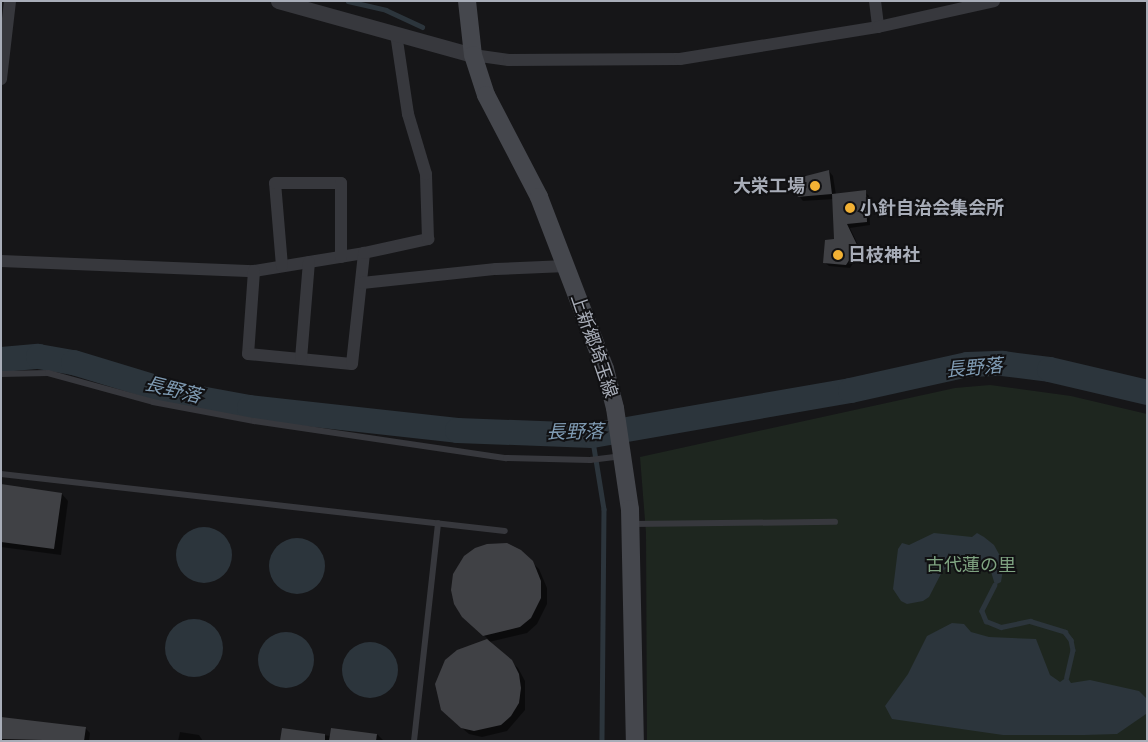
<!DOCTYPE html>
<html>
<head>
<meta charset="utf-8">
<style>
  body { margin:0 }
  #map { position:relative; width:1148px; height:742px; overflow:hidden; background:#161618; font-family:Inter,"Noto Sans JP",sans-serif }
  div>[style] { position:absolute }
  [style*='--x'] { left:calc(var(--x)*1px); top:calc(var(--y)*1px); width:calc(var(--w)*1px); rotate:calc(var(--a)*1deg) }
  .green>* { inset:0; background:#1e261f }
  .water>* { inset:0; background:#2c353c }
  .round { border-radius:50% }
  .shadow>* { inset:0; background:#0007 }
  .stream>* { height:4.5px; margin:-2.25px; padding:0 2.25px; transform-origin:2.25px; border-radius:2.25px; background:#2c353c }
  .river>* { height:25px; margin:-12.5px; padding:0 12.5px; transform-origin:12.5px; border-radius:12.5px; background:#2c353c }
  .building>* { inset:0; background:#404145 }
  .service>* { height:6px; margin:-3px; padding:0 3px; transform-origin:3px; border-radius:3px; background:#37383d }
  .minor>* { height:12px; margin:-6px; padding:0 6px; transform-origin:6px; border-radius:6px; background:#37383d }
  .tertiary>* { height:15px; margin:-7.5px; padding:0 7.5px; transform-origin:7.5px; border-radius:7.5px; background:#37383d }
  .secondary>* { height:18px; margin:-9px; padding:0 9px; transform-origin:9px; border-radius:9px; background:#45474d }
  .dots>* { width:14px; height:14px; translate:-50% -50%; box-sizing:border-box; border:2px solid #111113; border-radius:50% }
  span { translate:-50% -50%; white-space:nowrap; text-align:center; line-height:1.15; -webkit-text-stroke:4px #111113; paint-order:stroke }
  .poi-label { font-size:18px; color:#a8adb8; font-weight:700 }
  .right { translate:-100% -50%; text-align:right }
  .left { translate:0 -50%; text-align:left }
  .street-label { font-size:18px; color:#a8adb8 }
  .park-label { font-size:18px; color:#7fa381 }
  .water-label { font-size:19px; color:#7f9bb3; font-style:italic }
  .frame { position:absolute; inset:0; border:2px solid #a8adb8; pointer-events:none }
</style>
</head>
<body>
<div id="map">
  <div class="green">
    <div style="clip-path:polygon(990px 385px,1071px 396px,1147px 414px,1147px 741px,647px 741px,646px 533px,640px 457px,955px 388px)"></div>
  </div>
  <div class="water">
    <div class="round" style="left:176px;top:527px;width:56px;height:56px"></div>
    <div style="clip-path:polygon(934px 533px,972px 537px,977px 533px,984px 537px,994px 545px,1004px 563px,1001px 582px,995px 585px,989px 565px,976px 559px,943px 570px,929px 597px,923px 601px,907px 604px,901px 601px,893px 589px,898px 549px,902px 543px,909px 545px)"></div>
    <div class="round" style="left:269px;top:538px;width:56px;height:56px"></div>
    <div class="round" style="left:165px;top:619px;width:58px;height:58px"></div>
    <div style="clip-path:polygon(952px 623px,964px 624px,971px 632px,989px 637px,1036px 639px,1050px 675px,1060px 682px,1067px 677px,1071px 683px,1090px 680px,1139px 691px,1147px 699px,1146px 714px,1117px 734px,1084px 735px,1003px 735px,892px 719px,885px 706px,908px 674px,927px 636px)"></div>
    <div class="round" style="left:258px;top:632px;width:56px;height:56px"></div>
    <div class="round" style="left:342px;top:642px;width:56px;height:56px"></div>
  </div>
  <div class="shadow">
    <div style="clip-path:polygon(829px 171px,833px 176px,836px 195px,865px 192px,869px 196px,870px 225px,850px 228px,861px 251px,850px 268px,829px 266px,824px 262px,836px 240px,834px 199px,803px 201px,799px 196px)"></div>
    <div style="clip-path:polygon(1px 486px,62px 494px,68px 501px,61px 555px,1px 547px)"></div>
    <div style="clip-path:polygon(520px 551px,539px 569px,547px 588px,547px 604px,537px 624px,527px 633px,489px 642px,518px 668px,525px 681px,525px 710px,507px 731px,482px 737px,469px 734px,449px 717px,458px 651px,489px 640px,459px 612px)"></div>
    <div style="clip-path:polygon(1px 718px,85px 728px,90px 733px,89px 741px,1px 741px)"></div>
    <div style="clip-path:polygon(332px 729px,378px 735px,384px 741px,281px 741px,283px 730px,331px 736px)"></div>
    <div style="clip-path:polygon(180px 732px,199px 735px,203px 741px,178px 741px)"></div>
  </div>
  <div class="stream">
    <div style="--x:348;--y:1;--w:39;--a:13"></div>
    <div style="--x:386;--y:10;--w:40;--a:25"></div>
    <div style="--x:592;--y:435;--w:75;--a:80.8"></div>
    <div style="--x:604;--y:509;--w:232;--a:90.5"></div>
    <div style="--x:995;--y:585;--w:29;--a:117"></div>
    <div style="--x:982;--y:611;--w:11;--a:68"></div>
    <div style="--x:986;--y:621;--w:16;--a:22"></div>
    <div style="--x:1001;--y:627;--w:30;--a:-12"></div>
    <div style="--x:1030;--y:621;--w:37;--a:17"></div>
    <div style="--x:1065;--y:632;--w:10;--a:53"></div>
    <div style="--x:1071;--y:640;--w:10;--a:79"></div>
    <div style="--x:1073;--y:650;--w:28;--a:103"></div>
  </div>
  <div class="river">
    <div style="--x:1;--y:359;--w:37;--a:-5"></div>
    <div style="--x:38;--y:356;--w:36;--a:10"></div>
    <div style="--x:73;--y:362;--w:110;--a:16.9"></div>
    <div style="--x:178;--y:394;--w:72;--a:10.4"></div>
    <div style="--x:249;--y:407;--w:209;--a:6.3"></div>
    <div style="--x:457;--y:430;--w:135;--a:2.1"></div>
    <div style="--x:592;--y:435;--w:262;--a:-9.9"></div>
    <div style="--x:850;--y:390;--w:120;--a:-12.5"></div>
    <div style="--x:967;--y:364;--w:35;--a:-2"></div>
    <div style="--x:1002;--y:363;--w:47;--a:7.3"></div>
    <div style="--x:1049;--y:369;--w:101;--a:13.2"></div>
  </div>
  <div class="building">
    <div style="clip-path:polygon(829px 170px,832px 194px,797px 197px,798px 178px)"></div>
    <div style="clip-path:polygon(866px 190px,867px 222px,847px 224px,858px 247px,846px 265px,823px 263px,825px 240px,834px 239px,832px 194px)"></div>
    <div style="clip-path:polygon(1px 484px,62px 493px,54px 549px,1px 542px)"></div>
    <div style="clip-path:polygon(507px 543px,521px 550px,533px 561px,541px 581px,541px 598px,531px 618px,520px 627px,483px 636px,462px 617px,454px 604px,451px 590px,453px 574px,464px 556px,475px 548px,487px 544px)"></div>
    <div style="clip-path:polygon(487px 639px,512px 660px,519px 674px,521px 688px,519px 703px,511px 716px,501px 725px,474px 731px,461px 728px,441px 710px,435px 684px,445px 660px,457px 650px)"></div>
    <div style="clip-path:polygon(1px 717px,86px 727px,84px 741px,1px 739px)"></div>
    <div style="clip-path:polygon(282px 728px,325px 734px,325px 741px,280px 741px)"></div>
    <div style="clip-path:polygon(331px 728px,377px 734px,376px 741px,329px 741px)"></div>
  </div>
  <div class="service">
    <div style="--x:1;--y:374;--w:47;--a:-1.2"></div>
    <div style="--x:48;--y:373;--w:109;--a:15.4"></div>
    <div style="--x:153;--y:402;--w:103;--a:10.7"></div>
    <div style="--x:254;--y:421;--w:255;--a:8.4"></div>
    <div style="--x:506;--y:458;--w:84;--a:1.4"></div>
    <div style="--x:590;--y:460;--w:31;--a:-7"></div>
    <div style="--x:1;--y:474;--w:507;--a:6.45"></div>
    <div style="--x:631;--y:524;--w:204;--a:-0.6"></div>
    <div style="--x:414;--y:741;--w:219;--a:-83.7"></div>
  </div>
  <div class="minor">
    <div style="--x:875;--y:1;--w:26;--a:83"></div>
    <div style="--x:473;--y:55;--w:36;--a:8"></div>
    <div style="--x:509;--y:60;--w:171;--a:-0.3"></div>
    <div style="--x:680;--y:59;--w:201;--a:-9.2"></div>
    <div style="--x:878;--y:27;--w:119;--a:-12.6"></div>
    <div style="--x:1;--y:79;--w:79;--a:-83.4"></div>
    <div style="--x:1;--y:261;--w:253;--a:2.3"></div>
    <div style="--x:254;--y:271;--w:111;--a:-9.3"></div>
    <div style="--x:282;--y:266;--w:83;--a:-94.8"></div>
    <div style="--x:275;--y:183;--w:66;--a:0"></div>
    <div style="--x:341;--y:183;--w:74;--a:90"></div>
    <div style="--x:254;--y:271;--w:83;--a:94.1"></div>
    <div style="--x:248;--y:354;--w:104;--a:5.5"></div>
    <div style="--x:352;--y:364;--w:112;--a:-83.8"></div>
    <div style="--x:364;--y:253;--w:66;--a:-12.3"></div>
    <div style="--x:428;--y:239;--w:65;--a:-91.8"></div>
    <div style="--x:426;--y:174;--w:63;--a:-106.7"></div>
    <div style="--x:408;--y:114;--w:81;--a:-98.5"></div>
    <div style="--x:362;--y:283;--w:135;--a:-6"></div>
    <div style="--x:496;--y:269;--w:70;--a:-2.5"></div>
    <div style="--x:301;--y:359;--w:97;--a:-85.3"></div>
  </div>
  <div class="tertiary">
    <div style="--x:278;--y:1;--w:202;--a:15.5"></div>
  </div>
  <div class="secondary">
    <div style="--x:467;--y:1;--w:54;--a:83.7"></div>
    <div style="--x:473;--y:55;--w:42;--a:72"></div>
    <div style="--x:486;--y:95;--w:115;--a:62.5"></div>
    <div style="--x:539;--y:197;--w:184;--a:69"></div>
    <div style="--x:605;--y:369;--w:40;--a:75.6"></div>
    <div style="--x:615;--y:408;--w:102;--a:81.6"></div>
    <div style="--x:630;--y:509;--w:232;--a:88.8"></div>
  </div>
  <div class="dots">
    <div style="left:815px;top:186px;background:#f2b134"></div>
    <div style="left:850px;top:208px;background:#f2b134"></div>
    <div style="left:838px;top:255px;background:#f2b134"></div>
  </div>
  <div class="poi-label">
    <span class="right" style="left:805px;top:186px">大栄工場</span>
    <span class="left" style="left:860px;top:208px">小針自治会集会所</span>
    <span class="left" style="left:848px;top:255px">日枝神社</span>
  </div>
  <div class="street-label">
    <span style="left:594px;top:346px;rotate:71deg">上新郷埼玉線</span>
  </div>
  <div class="park-label">
    <span style="left:971px;top:565px">古代蓮の里</span>
  </div>
  <div class="water-label">
    <span style="left:974px;top:368px;rotate:-5deg">長野落</span>
    <span style="left:173px;top:390px;rotate:14deg">長野落</span>
    <span style="left:575px;top:432px;rotate:-1deg">長野落</span>
  </div>
  <div class="frame"></div>
</div>
</body>
</html>
